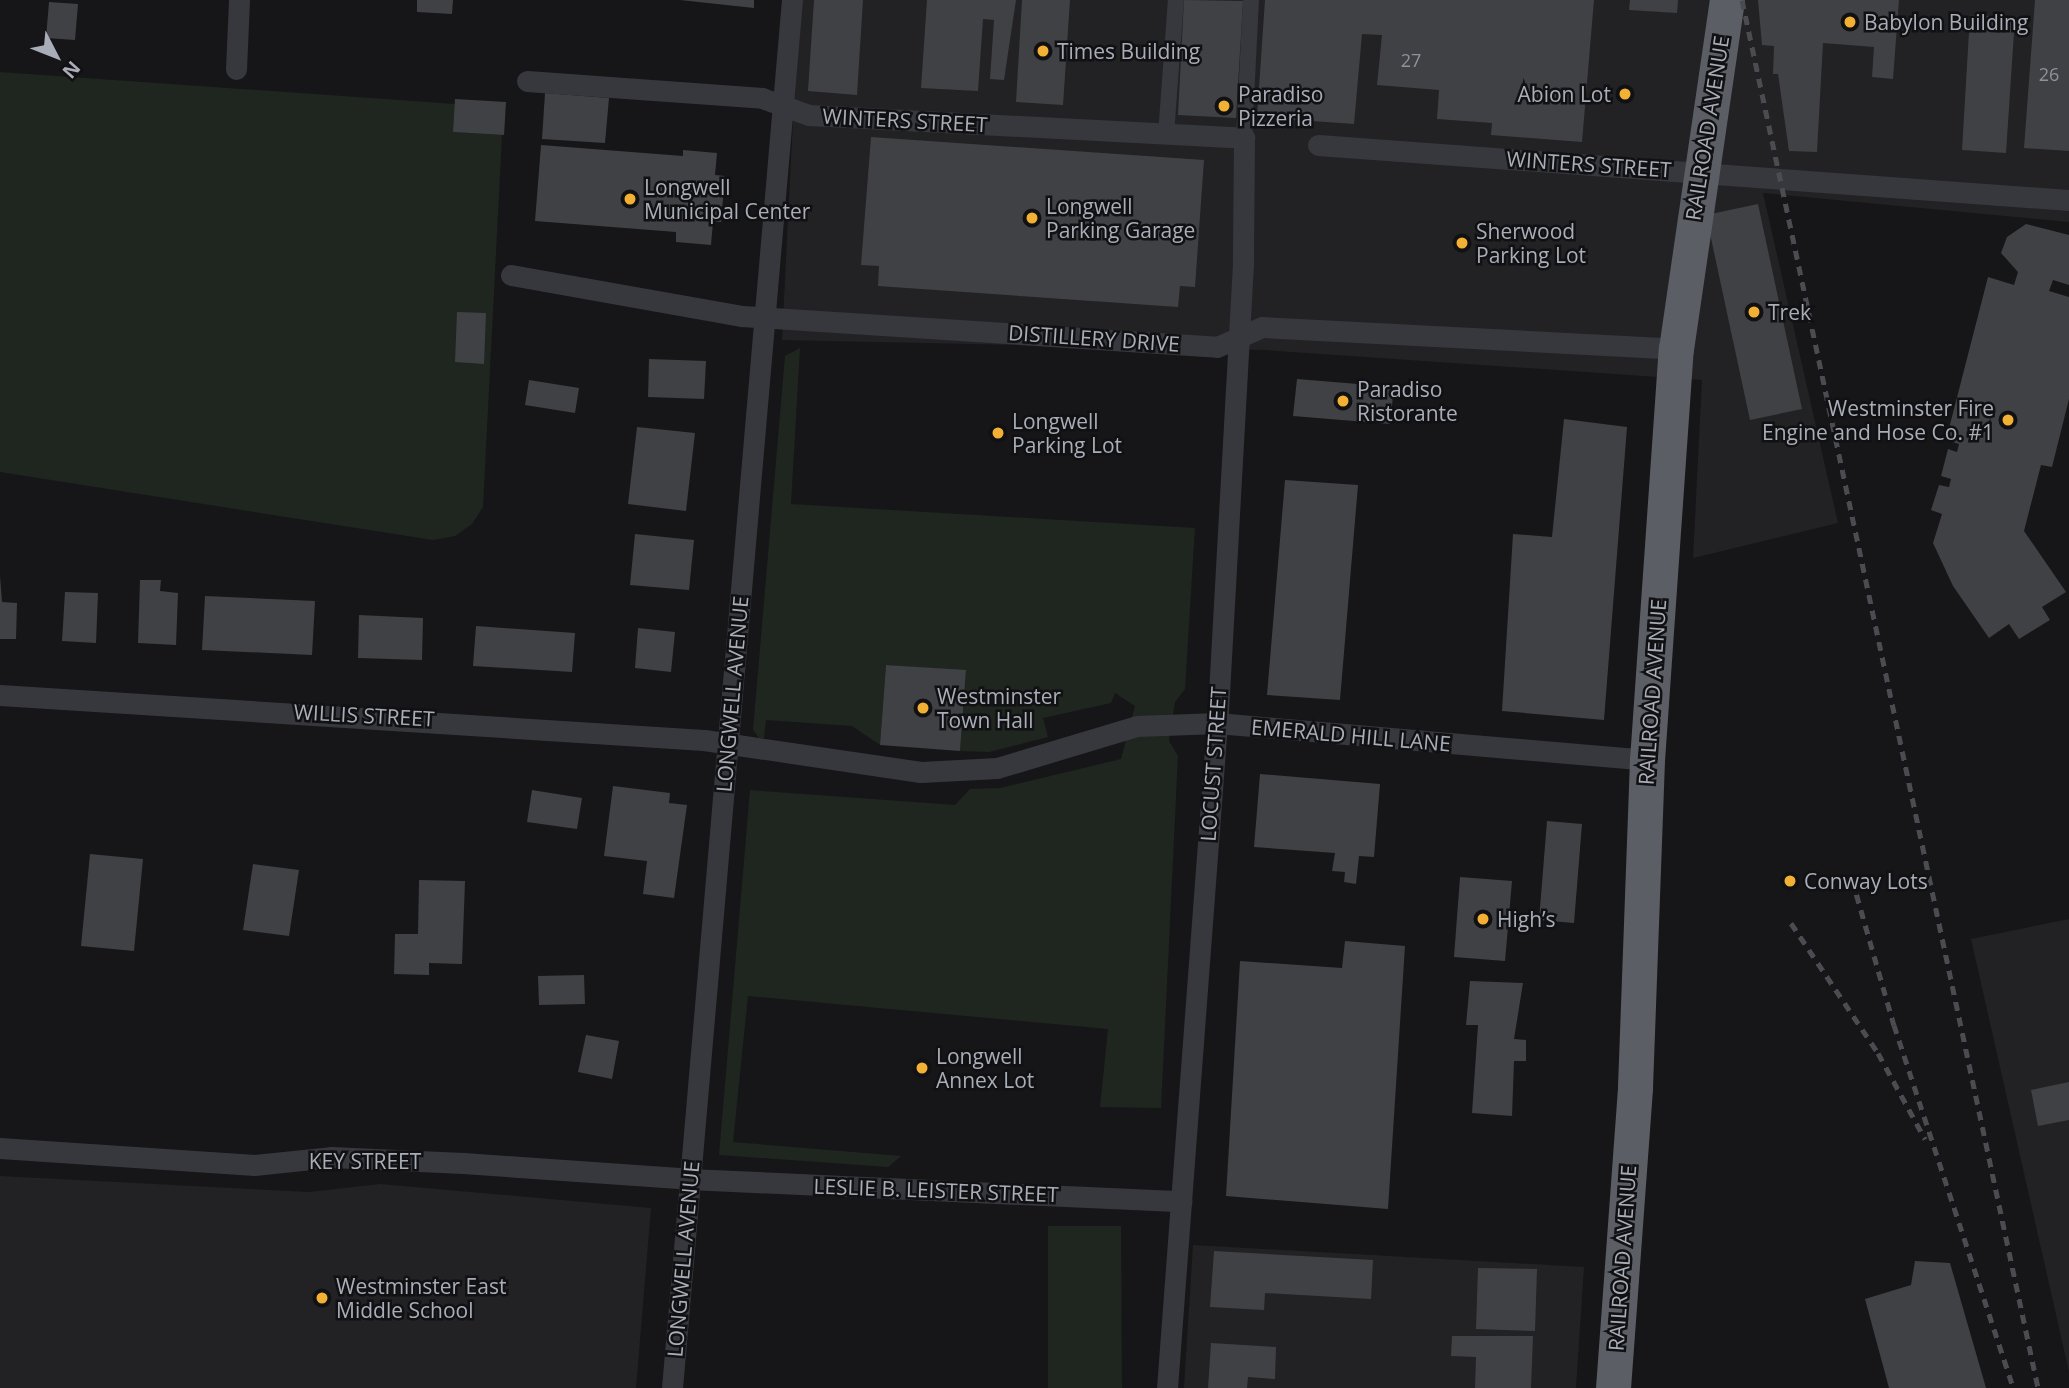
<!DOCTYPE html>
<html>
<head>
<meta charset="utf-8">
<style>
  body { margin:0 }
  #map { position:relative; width:2069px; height:1388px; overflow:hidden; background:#161618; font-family:"Open Sans",sans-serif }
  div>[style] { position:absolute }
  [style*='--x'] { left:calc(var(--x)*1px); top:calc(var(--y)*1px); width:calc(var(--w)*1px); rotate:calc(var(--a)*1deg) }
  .built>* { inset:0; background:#222225 }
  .green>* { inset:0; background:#1e261f }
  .building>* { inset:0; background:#404145 }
  .pedestrian>* { height:16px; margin:-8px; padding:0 8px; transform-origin:8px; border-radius:8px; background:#37383d }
  .minor>* { height:21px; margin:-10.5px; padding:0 10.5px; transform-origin:10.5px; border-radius:10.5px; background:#37383d }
  .trunk>* { height:35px; margin:-17.5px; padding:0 17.5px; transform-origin:17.5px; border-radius:17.5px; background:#5b5e65 }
  .rail>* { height:5px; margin-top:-2.5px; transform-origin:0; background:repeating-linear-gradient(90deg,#4a4c52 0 9px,transparent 0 16px) }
  .dots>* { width:19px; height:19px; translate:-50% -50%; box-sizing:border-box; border:4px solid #111113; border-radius:50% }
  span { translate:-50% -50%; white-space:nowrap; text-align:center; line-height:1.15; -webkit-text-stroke:5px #111113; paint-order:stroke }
  .number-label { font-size:18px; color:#8e929b }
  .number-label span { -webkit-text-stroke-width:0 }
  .poi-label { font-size:21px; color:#a8adb8 }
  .left { translate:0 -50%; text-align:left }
  .right { translate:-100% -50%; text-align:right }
  .street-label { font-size:21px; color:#a8adb8 }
  .north { position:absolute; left:21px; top:21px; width:70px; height:70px; -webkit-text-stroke:5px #111113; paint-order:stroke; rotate:132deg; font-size:19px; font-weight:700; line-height:28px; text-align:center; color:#a8adb8 }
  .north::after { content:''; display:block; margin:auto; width:24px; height:32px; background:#a8adb8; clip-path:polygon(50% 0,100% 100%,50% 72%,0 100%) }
</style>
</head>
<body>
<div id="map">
  <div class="built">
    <div style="clip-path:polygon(799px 0,2069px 0,2069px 222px,1763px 193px,1838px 523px,1693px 558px,1702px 380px,1264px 350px,782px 340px)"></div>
    <div style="clip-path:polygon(2069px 919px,2069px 1372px,1971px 939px)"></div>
    <div style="clip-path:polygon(0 1176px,309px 1192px,380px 1184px,651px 1208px,636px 1388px,0 1388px)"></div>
    <div style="clip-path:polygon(1193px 1245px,1584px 1267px,1576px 1388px,1184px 1388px)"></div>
  </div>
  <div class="green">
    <div style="clip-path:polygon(0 72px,455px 104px,454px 132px,502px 135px,483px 507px,472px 524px,455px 536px,433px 540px,0 472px)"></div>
    <div style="clip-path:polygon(800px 348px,791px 504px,1195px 528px,1185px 689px,1175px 702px,1169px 741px,1178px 756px,1161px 1108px,1100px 1107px,1108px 1029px,748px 996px,733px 1142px,901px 1156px,888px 1167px,719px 1155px,750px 790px,955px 805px,970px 789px,1000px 788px,1121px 759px,1135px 706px,1115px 693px,1111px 703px,1043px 718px,1048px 737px,989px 752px,960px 751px,966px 671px,886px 665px,880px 745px,852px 726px,766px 720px,764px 738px,759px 738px,753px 730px,785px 356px)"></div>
    <div style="clip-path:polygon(1048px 1226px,1121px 1226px,1122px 1388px,1048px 1388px)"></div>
  </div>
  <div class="building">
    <div style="clip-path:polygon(417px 0,453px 0,452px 14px,417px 12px)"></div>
    <div style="clip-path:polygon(680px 0,754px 0,754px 8px)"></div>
    <div style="clip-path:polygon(814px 0,863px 0,857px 95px,808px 91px)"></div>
    <div style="clip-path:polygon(927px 0,1016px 0,1004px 80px,990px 79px,994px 20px,983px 19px,978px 91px,921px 88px)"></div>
    <div style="clip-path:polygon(1022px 0,1070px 0,1063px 105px,1016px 102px)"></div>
    <div style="clip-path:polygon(1184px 0,1243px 1px,1236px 118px,1178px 115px)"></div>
    <div style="clip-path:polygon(1265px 0,1594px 0,1582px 142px,1491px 135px,1492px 123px,1437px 119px,1439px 90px,1377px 85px,1382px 35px,1362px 34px,1354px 124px,1257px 117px)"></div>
    <div style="clip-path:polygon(1630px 0,1678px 0,1677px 13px,1629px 10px)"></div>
    <div style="clip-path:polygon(1758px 0,1899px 0,1893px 79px,1872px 77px,1874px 47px,1823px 43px,1817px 152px,1789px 151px,1778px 74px,1773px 74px,1774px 46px,1762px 45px)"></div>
    <div style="clip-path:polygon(2035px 0,2069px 0,2069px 151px,2024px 148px)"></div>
    <div style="clip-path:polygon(49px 2px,78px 4px,75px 40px,46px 38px)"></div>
    <div style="clip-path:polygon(1970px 15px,2015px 17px,2006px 153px,1962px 150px)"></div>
    <div style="clip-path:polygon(545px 93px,609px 98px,605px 143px,542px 139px)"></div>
    <div style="clip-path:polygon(455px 99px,506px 102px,504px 135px,453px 132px)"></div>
    <div style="clip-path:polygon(871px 137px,1204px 160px,1195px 287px,1180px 286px,1178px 307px,878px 286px,879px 266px,861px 265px)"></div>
    <div style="clip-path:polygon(541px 145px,683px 156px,683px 150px,717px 153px,715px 175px,725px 176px,721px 222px,713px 222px,711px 245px,676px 242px,676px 232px,535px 221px)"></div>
    <div style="clip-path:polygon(1758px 204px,1802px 409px,1750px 420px,1706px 215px)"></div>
    <div style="clip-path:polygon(2026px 224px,2069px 235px,2069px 285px,2053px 280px,2049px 291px,2069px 297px,2069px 399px,2052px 467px,2041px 465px,2024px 531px,2066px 592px,2042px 607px,2050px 620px,2019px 639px,2009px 624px,1989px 638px,1953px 586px,1933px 543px,1942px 514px,1931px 510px,1939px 485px,1949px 487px,1951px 479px,1941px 476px,1948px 449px,1957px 452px,1959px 444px,1946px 440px,1988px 277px,2014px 285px,2018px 272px,2001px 253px,2007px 237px)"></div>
    <div style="clip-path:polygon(457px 312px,486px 313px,484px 364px,455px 362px)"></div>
    <div style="clip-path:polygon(649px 359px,706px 361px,704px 399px,648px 397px)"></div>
    <div style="clip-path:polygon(1297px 379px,1394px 387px,1390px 424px,1293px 416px)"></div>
    <div style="clip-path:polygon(529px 380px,579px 388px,575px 413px,525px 405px)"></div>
    <div style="clip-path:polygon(1564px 419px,1627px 427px,1604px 720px,1502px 711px,1513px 534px,1552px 537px)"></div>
    <div style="clip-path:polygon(637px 427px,695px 433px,686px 511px,628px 504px)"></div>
    <div style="clip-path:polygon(1285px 480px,1358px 485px,1340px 700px,1267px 695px)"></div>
    <div style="clip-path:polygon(635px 534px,694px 540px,689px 590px,630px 585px)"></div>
    <div style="clip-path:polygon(0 576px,2px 602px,17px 603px,16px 639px,0 639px)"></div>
    <div style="clip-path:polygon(140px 580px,161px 580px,160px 591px,178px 593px,176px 645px,138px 643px)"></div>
    <div style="clip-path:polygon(65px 592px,98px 593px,96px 643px,62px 641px)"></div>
    <div style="clip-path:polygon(205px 596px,315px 601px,312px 655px,202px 650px)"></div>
    <div style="clip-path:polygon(359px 615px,423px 618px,422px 660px,358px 658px)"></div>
    <div style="clip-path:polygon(476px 626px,575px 633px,572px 672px,473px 666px)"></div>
    <div style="clip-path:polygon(638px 628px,675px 632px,671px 672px,635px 668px)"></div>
    <div style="clip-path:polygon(886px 665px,966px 670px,960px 751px,880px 745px)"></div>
    <div style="clip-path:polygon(1260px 774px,1380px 784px,1374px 857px,1359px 856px,1356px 884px,1344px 882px,1345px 872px,1332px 871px,1335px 853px,1254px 847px)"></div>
    <div style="clip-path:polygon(613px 786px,670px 793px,669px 803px,687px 805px,674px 898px,643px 894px,647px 861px,604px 856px)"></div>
    <div style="clip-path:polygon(532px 790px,582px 798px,577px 829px,527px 822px)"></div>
    <div style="clip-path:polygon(1547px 821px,1582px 824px,1574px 923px,1539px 920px)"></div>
    <div style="clip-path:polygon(90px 854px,143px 859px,134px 951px,81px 946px)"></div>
    <div style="clip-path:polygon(253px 864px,299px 870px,289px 936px,243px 930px)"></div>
    <div style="clip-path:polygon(1460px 877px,1512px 881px,1505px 961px,1454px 957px)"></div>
    <div style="clip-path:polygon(419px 880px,465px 881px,462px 964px,429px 963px,429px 975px,394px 974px,395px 934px,418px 934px)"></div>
    <div style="clip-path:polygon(1345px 941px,1405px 946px,1388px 1209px,1226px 1196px,1240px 961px,1342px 968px)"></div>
    <div style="clip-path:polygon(584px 975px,585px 1004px,539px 1005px,538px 976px)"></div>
    <div style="clip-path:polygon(1470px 981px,1523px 983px,1514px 1039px,1526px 1040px,1526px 1061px,1514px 1061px,1512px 1116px,1472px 1113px,1478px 1025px,1466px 1025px)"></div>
    <div style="clip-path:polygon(586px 1035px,619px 1041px,612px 1079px,578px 1072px)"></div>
    <div style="clip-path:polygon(2069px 1082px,2069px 1120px,2038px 1126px,2031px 1090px)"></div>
    <div style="clip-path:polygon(1214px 1251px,1373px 1260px,1371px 1299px,1265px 1293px,1264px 1310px,1210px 1307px)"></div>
    <div style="clip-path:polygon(1915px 1261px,1950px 1263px,1986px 1388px,1889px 1388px,1865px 1299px,1911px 1285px)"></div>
    <div style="clip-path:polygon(1478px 1268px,1537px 1269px,1535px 1331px,1476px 1329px)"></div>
    <div style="clip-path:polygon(1452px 1336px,1533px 1336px,1531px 1388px,1475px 1388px,1476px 1357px,1451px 1356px)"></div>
    <div style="clip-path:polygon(1211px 1343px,1276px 1347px,1275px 1379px,1248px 1377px,1247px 1388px,1208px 1388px)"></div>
  </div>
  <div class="pedestrian">
    <div style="--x:1166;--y:135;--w:135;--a:-85.8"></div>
    <div style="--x:1244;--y:138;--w:138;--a:-87.1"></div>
  </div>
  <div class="minor">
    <div style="--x:236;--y:69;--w:69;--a:-87.5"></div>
    <div style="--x:527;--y:81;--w:236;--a:4.1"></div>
    <div style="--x:762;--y:98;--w:50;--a:19.9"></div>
    <div style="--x:809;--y:115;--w:436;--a:3"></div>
    <div style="--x:1244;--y:138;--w:126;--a:90.5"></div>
    <div style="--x:1243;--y:264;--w:460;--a:93.2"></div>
    <div style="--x:1217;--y:723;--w:667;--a:94.3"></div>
    <div style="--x:1318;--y:145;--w:753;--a:4.19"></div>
    <div style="--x:511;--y:275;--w:235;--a:10.1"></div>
    <div style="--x:742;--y:316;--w:476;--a:3.7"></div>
    <div style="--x:1217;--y:347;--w:49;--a:-24"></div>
    <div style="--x:1262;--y:327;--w:415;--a:3"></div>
    <div style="--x:0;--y:695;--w:705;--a:3.66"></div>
    <div style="--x:704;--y:740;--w:219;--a:8.4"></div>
    <div style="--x:921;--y:772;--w:76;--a:-3"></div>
    <div style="--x:997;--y:768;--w:146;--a:-16.7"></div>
    <div style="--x:1137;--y:726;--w:80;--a:-2.1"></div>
    <div style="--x:1217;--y:723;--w:432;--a:4.9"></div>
    <div style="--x:0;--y:1148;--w:255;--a:3.8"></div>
    <div style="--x:254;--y:1165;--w:77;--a:-5.9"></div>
    <div style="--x:331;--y:1157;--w:132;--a:2.6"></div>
    <div style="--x:463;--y:1163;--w:227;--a:4"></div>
    <div style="--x:689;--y:1179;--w:493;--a:2.6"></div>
    <div style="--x:672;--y:1388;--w:1393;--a:-85.06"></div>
  </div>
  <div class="trunk">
    <div style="--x:1613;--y:1388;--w:302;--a:-85.8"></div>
    <div style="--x:1635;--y:1087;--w:327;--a:-87.9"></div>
    <div style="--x:1647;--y:760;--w:412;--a:-86"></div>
    <div style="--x:1676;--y:349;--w:353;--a:-81.7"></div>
  </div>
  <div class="rail">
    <div style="--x:1742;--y:0;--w:1419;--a:77.96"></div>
    <div style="--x:1852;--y:879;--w:152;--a:74"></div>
    <div style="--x:1894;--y:1025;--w:382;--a:71.8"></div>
    <div style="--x:1791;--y:923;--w:156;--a:56.2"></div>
    <div style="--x:1878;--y:1053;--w:98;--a:61.3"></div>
  </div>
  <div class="dots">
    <div style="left:1850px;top:22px;background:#f2b134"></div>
    <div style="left:1043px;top:51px;background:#f2b134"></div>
    <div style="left:1625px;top:94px;background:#f2b134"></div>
    <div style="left:1224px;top:106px;background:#f2b134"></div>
    <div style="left:630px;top:199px;background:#f2b134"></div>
    <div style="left:1032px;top:218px;background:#f2b134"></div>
    <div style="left:1462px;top:243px;background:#f2b134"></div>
    <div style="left:1754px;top:312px;background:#f2b134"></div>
    <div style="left:1343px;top:401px;background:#f2b134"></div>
    <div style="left:2008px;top:420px;background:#f2b134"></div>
    <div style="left:998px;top:433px;background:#f2b134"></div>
    <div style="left:923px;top:708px;background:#f2b134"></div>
    <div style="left:1790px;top:881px;background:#f2b134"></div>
    <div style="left:1483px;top:919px;background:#f2b134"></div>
    <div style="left:922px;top:1068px;background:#f2b134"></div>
    <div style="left:322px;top:1298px;background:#f2b134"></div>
  </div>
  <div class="number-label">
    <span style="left:1411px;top:60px">27</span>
    <span style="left:2049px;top:74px">26</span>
  </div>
  <div class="poi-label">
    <span class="left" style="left:1864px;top:22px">Babylon Building</span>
    <span class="left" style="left:1057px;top:51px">Times Building</span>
    <span class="left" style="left:1238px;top:106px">Paradiso<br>Pizzeria</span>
    <span class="right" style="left:1611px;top:94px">Abion Lot</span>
    <span class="left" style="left:644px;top:199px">Longwell<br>Municipal Center</span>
    <span class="left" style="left:1046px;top:218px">Longwell<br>Parking Garage</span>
    <span class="left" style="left:1476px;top:243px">Sherwood<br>Parking Lot</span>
    <span class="left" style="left:1768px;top:312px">Trek</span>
    <span class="left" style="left:1357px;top:401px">Paradiso<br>Ristorante</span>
    <span class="right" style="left:1994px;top:420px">Westminster Fire<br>Engine and Hose Co. #1</span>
    <span class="left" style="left:1012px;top:433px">Longwell<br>Parking Lot</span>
    <span class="left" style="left:937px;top:708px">Westminster<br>Town Hall</span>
    <span class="left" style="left:1804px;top:881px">Conway Lots</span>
    <span class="left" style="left:1497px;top:919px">High’s</span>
    <span class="left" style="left:936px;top:1068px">Longwell<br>Annex Lot</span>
    <span class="left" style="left:336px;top:1298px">Westminster East<br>Middle School</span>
  </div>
  <div class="street-label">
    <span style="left:905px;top:120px;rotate:3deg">WINTERS STREET</span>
    <span style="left:1707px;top:128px;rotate:-81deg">RAILROAD AVENUE</span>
    <span style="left:1589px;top:164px;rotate:4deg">WINTERS STREET</span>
    <span style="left:1094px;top:338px;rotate:4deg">DISTILLERY DRIVE</span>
    <span style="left:1652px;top:692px;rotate:-86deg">RAILROAD AVENUE</span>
    <span style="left:732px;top:694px;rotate:-85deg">LONGWELL AVENUE</span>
    <span style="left:364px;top:715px;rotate:3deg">WILLIS STREET</span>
    <span style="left:1351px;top:735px;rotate:5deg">EMERALD HILL LANE</span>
    <span style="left:1213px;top:764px;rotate:-86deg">LOCUST STREET</span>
    <span style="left:365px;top:1161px">KEY STREET</span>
    <span style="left:936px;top:1190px;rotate:2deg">LESLIE B. LEISTER STREET</span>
    <span style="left:1622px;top:1258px;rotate:-86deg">RAILROAD AVENUE</span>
    <span style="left:683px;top:1259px;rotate:-85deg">LONGWELL AVENUE</span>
  </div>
  <div class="north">N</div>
</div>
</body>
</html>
